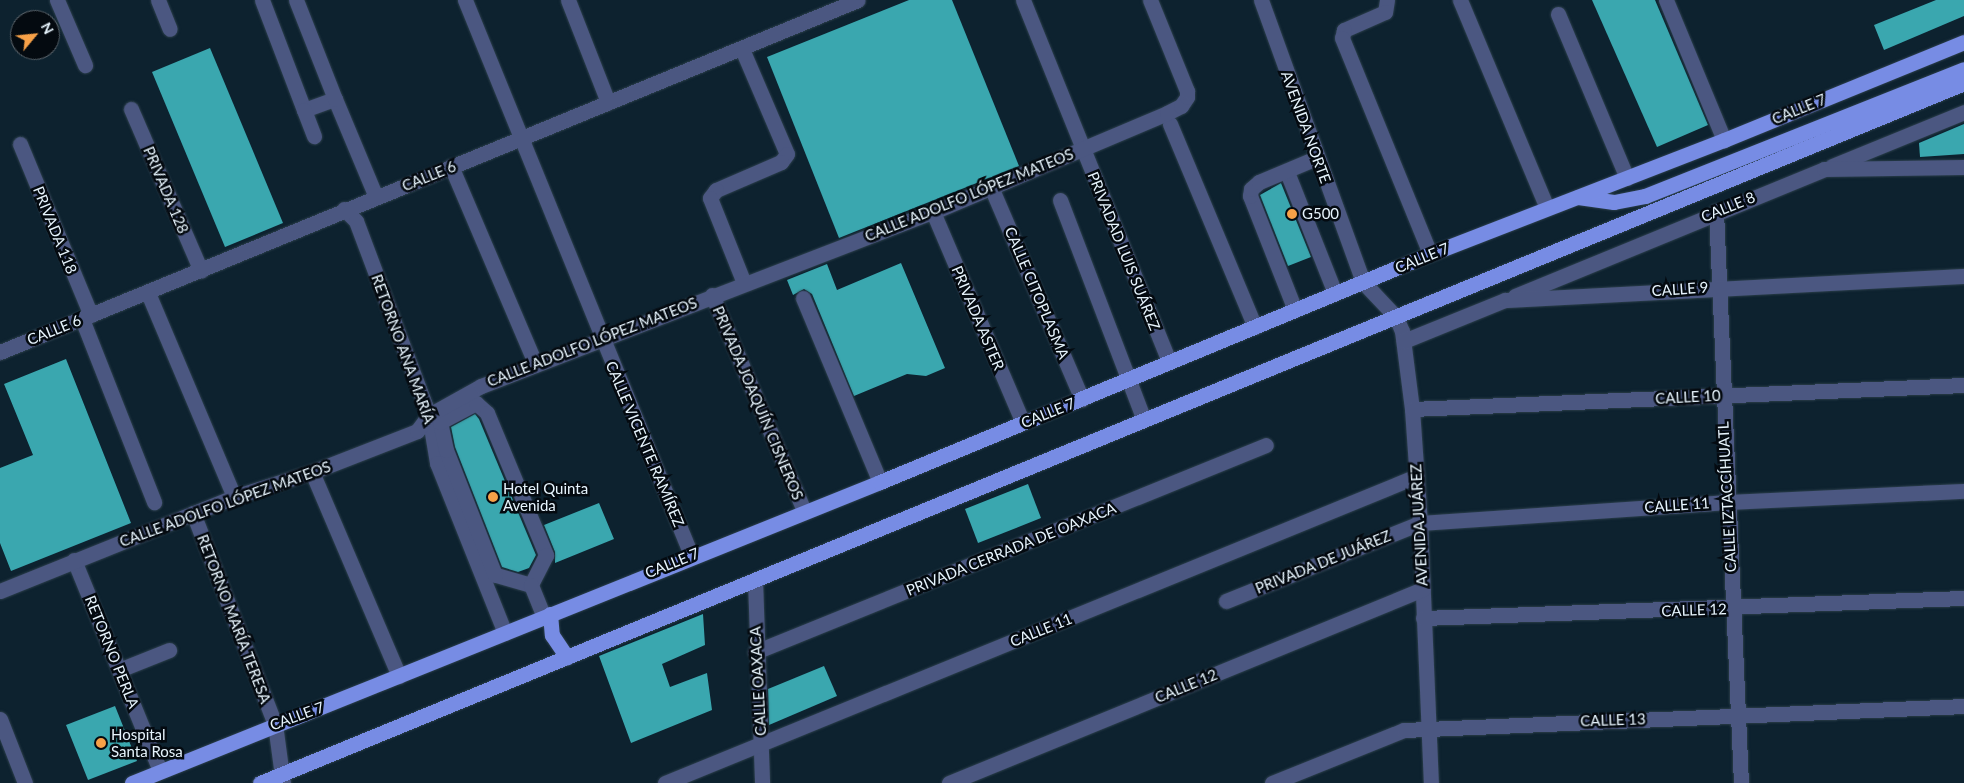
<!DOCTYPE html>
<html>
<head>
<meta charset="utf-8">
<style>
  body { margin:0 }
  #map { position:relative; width:1964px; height:783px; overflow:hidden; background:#0d222f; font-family:Lato,sans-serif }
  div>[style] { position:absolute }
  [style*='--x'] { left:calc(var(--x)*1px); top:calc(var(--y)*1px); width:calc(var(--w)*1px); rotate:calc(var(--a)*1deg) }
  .building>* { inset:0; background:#3aa7af }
  .roads { filter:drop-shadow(0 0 1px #2c3f4c) drop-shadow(0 0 1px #2c3f4c) }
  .minor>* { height:15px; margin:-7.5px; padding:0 7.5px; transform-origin:7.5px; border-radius:7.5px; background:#4b5781 }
  .major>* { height:15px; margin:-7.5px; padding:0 7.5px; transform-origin:7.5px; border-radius:7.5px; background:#778ce4 }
  .dots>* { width:14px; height:14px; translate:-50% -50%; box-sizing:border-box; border:2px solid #040a10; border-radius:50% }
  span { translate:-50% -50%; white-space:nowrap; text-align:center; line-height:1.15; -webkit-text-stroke:5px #040a10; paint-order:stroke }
  .street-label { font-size:15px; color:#e7f4fd }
  .poi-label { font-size:15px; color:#e7f4fd }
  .left { translate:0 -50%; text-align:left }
  .north { position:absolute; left:10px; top:10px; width:50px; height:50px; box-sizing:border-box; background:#040a10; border:1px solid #5f686f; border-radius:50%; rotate:62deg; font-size:14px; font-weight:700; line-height:20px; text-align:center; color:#e7f4fd }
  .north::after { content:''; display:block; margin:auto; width:18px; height:22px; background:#f7a148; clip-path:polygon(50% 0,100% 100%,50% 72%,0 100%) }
</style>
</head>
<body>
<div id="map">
  <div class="building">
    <div style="clip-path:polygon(909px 0,952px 0,1019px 166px,839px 238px,767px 57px)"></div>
    <div style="clip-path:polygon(1592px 0,1655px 0,1708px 125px,1657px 147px)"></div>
    <div style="clip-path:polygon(1936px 0,1964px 0,1964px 16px,1884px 50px,1874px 25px)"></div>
    <div style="clip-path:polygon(210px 48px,283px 223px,225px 247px,152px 72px)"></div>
    <div style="clip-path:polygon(1964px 124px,1964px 154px,1920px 157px,1919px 143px)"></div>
    <div style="clip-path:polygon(1281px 183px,1311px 257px,1288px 266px,1260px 195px)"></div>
    <div style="clip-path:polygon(901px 263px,945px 368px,926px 376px,907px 374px,854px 396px,812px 294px,804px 289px,793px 295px,787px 280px,827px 264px,837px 290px)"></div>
    <div style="clip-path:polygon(66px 359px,131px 523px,11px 571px,0 543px,0 468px,33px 455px,4px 384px)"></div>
    <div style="clip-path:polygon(475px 414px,479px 419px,536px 555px,529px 568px,518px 572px,502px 567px,455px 447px,451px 427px)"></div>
    <div style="clip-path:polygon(1028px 484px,1041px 518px,978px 543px,965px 509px)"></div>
    <div style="clip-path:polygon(599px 503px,614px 539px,555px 563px,555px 552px,544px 525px)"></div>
    <div style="clip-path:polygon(703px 614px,705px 645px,662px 664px,670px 687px,707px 673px,712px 710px,631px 743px,599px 656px)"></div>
    <div style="clip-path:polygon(824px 666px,837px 696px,769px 725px,768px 689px)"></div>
    <div style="clip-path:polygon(115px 706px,137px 761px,88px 780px,66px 725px)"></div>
  </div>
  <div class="roads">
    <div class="minor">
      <div style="--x:57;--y:0;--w:71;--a:66.7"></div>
      <div style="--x:158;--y:0;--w:31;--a:68"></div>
      <div style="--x:262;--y:0;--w:118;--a:69.1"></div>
      <div style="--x:304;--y:110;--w:33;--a:-20"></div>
      <div style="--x:335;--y:99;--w:106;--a:67.3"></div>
      <div style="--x:296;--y:0;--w:106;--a:68.5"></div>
      <div style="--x:465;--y:0;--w:599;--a:67.84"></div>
      <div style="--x:568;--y:0;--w:110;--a:68.6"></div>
      <div style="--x:1023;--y:0;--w:390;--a:68"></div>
      <div style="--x:1261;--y:0;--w:300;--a:70.1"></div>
      <div style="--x:1363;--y:282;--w:48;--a:46.7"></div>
      <div style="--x:1396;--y:317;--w:15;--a:67"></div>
      <div style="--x:1402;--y:331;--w:79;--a:82.7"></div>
      <div style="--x:1412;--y:409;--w:114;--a:86"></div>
      <div style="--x:1420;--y:523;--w:260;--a:87.6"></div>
      <div style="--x:1387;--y:0;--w:12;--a:99"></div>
      <div style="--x:1385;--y:12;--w:45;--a:156.3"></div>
      <div style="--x:1344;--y:30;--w:8;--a:104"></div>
      <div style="--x:1342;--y:38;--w:233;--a:67.8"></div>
      <div style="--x:1460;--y:0;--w:225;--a:67.3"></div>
      <div style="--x:1666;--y:0;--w:152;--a:67.5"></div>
      <div style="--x:1558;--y:14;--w:178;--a:67.2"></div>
      <div style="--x:742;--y:49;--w:114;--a:66.8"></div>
      <div style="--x:787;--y:154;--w:10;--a:127"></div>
      <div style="--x:781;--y:162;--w:71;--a:156.7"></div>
      <div style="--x:716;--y:190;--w:10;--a:127"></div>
      <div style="--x:710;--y:198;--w:92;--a:68.2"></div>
      <div style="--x:131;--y:109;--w:176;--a:66.6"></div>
      <div style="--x:304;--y:110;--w:28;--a:69"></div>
      <div style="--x:1170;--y:124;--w:220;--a:67.3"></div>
      <div style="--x:20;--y:144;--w:185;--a:67.5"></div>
      <div style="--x:451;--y:166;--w:216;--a:66.9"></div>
      <div style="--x:1832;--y:166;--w:143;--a:-22.2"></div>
      <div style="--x:1287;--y:172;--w:130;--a:68.4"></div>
      <div style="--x:991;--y:187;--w:231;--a:66.8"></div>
      <div style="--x:1060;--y:200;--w:235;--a:69.1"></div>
      <div style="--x:344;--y:209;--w:17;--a:45"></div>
      <div style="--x:356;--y:221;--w:207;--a:69.4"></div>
      <div style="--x:429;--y:415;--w:49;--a:80.5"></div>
      <div style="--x:437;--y:463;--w:183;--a:68.2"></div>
      <div style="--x:1716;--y:211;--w:573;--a:87.5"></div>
      <div style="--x:933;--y:212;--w:229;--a:66.9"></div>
      <div style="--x:148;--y:293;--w:221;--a:67.1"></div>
      <div style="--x:712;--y:295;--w:235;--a:66.9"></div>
      <div style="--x:1515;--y:296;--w:334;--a:-22.3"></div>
      <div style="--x:1824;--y:169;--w:140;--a:-0.8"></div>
      <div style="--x:803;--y:298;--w:199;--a:67.3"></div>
      <div style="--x:1295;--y:310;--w:123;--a:-111.5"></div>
      <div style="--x:1250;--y:196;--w:7;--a:-82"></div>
      <div style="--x:1251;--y:189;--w:11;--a:-41"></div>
      <div style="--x:1259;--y:182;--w:62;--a:-22.8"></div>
      <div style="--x:82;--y:319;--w:197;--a:68.5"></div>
      <div style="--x:1404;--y:341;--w:109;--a:-22.1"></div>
      <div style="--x:1505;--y:300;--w:460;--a:-3"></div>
      <div style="--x:0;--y:352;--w:927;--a:-22.31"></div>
      <div style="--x:1412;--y:409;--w:553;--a:-2.49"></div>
      <div style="--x:312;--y:472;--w:222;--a:66.9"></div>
      <div style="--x:193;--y:513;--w:226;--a:68.8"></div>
      <div style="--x:275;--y:724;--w:60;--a:82.3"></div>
      <div style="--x:74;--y:560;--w:228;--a:67.8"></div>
      <div style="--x:755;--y:580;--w:203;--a:88"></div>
      <div style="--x:531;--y:585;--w:37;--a:-164"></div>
      <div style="--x:495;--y:575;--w:134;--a:-111.4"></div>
      <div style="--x:446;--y:450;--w:29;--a:-102"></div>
      <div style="--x:440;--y:422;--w:41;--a:-27.8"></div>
      <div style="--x:476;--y:403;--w:15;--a:42"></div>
      <div style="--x:487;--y:413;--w:154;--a:67.4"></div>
      <div style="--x:546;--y:555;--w:34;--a:117"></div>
      <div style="--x:531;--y:585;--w:35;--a:68"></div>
      <div style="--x:0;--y:591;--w:252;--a:-21.9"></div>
      <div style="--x:234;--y:497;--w:82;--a:-17.8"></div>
      <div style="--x:312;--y:472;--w:113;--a:-21.3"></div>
      <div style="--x:417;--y:431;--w:20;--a:-53"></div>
      <div style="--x:429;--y:415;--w:60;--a:-29.1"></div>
      <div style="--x:481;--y:386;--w:484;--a:-21.1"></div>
      <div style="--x:933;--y:212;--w:254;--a:-22.9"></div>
      <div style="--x:1167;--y:113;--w:16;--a:-27"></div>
      <div style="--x:1181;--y:106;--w:11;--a:-56"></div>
      <div style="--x:1187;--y:97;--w:6;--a:-90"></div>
      <div style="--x:1187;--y:91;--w:98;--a:-112.1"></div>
      <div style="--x:1226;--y:601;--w:209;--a:-21.9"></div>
      <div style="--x:1420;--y:523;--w:309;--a:-3.9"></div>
      <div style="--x:1728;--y:502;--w:236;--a:-2.7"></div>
      <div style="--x:1423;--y:618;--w:541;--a:-2.12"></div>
      <div style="--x:755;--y:652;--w:551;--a:-22.05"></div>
      <div style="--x:119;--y:670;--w:54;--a:-21.8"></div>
      <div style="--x:0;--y:719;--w:69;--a:68.7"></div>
      <div style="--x:665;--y:783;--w:812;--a:-22.21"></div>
      <div style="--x:949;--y:783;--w:512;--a:-22.26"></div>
      <div style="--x:1272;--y:783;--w:142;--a:-21.9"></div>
      <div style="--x:1404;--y:730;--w:561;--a:-2.45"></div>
    </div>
    <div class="major">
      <div style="--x:1578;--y:197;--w:36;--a:8"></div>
      <div style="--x:1614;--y:202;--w:32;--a:-11"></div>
      <div style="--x:1645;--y:196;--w:343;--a:-21.7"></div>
      <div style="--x:550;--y:614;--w:21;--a:85"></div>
      <div style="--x:552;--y:635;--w:27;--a:56"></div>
      <div style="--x:132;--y:783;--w:806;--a:-21.92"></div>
      <div style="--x:880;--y:482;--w:595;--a:-22.52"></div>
      <div style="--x:1430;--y:254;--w:315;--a:-21.2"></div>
      <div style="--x:1724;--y:140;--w:259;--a:-22.2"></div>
      <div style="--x:260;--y:783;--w:1842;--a:-22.33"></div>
    </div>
  </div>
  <div class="dots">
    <div style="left:1292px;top:214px;background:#f7a148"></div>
    <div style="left:493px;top:497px;background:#f7a148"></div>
    <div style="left:101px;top:743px;background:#f7a148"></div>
  </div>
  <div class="street-label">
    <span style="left:1799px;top:109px;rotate:-22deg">CALLE 7</span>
    <span style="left:1306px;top:127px;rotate:70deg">AVENIDA NORTE</span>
    <span style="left:429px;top:176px;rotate:-22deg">CALLE 6</span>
    <span style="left:166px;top:190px;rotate:67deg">PRIVADA 128</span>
    <span style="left:969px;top:195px;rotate:-22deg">CALLE ADOLFO LÓPEZ MATEOS</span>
    <span style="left:1728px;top:207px;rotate:-22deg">CALLE 8</span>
    <span style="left:55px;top:230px;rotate:68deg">PRIVADA 118</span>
    <span style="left:1124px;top:251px;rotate:68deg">PRIVADAD LUIS SUÁREZ</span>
    <span style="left:1422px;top:258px;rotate:-22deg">CALLE 7</span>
    <span style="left:1680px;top:289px;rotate:-4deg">CALLE 9</span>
    <span style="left:1037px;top:293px;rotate:67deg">CALLE CITOPLASMA</span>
    <span style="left:978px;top:318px;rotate:67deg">PRIVADA ASTER</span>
    <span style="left:54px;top:330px;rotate:-22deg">CALLE 6</span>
    <span style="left:592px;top:342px;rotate:-21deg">CALLE ADOLFO LÓPEZ MATEOS</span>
    <span style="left:403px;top:349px;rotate:70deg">RETORNO ANA MARÍA</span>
    <span style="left:1688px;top:397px;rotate:-3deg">CALLE 10</span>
    <span style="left:758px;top:403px;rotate:67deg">PRIVADA JOAQUÍN CISNEROS</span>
    <span style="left:1048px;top:413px;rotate:-22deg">CALLE 7</span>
    <span style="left:645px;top:444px;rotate:67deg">CALLE VICENTE RAMÍREZ</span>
    <span style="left:1727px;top:497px;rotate:-93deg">CALLE IZTACCÍHUATL</span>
    <span style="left:225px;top:504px;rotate:-20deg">CALLE ADOLFO LÓPEZ MATEOS</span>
    <span style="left:1677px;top:505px;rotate:-4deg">CALLE 11</span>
    <span style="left:1419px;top:525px;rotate:-93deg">AVENIDA JUÁREZ</span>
    <span style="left:1011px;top:549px;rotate:-22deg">PRIVADA CERRADA DE OAXACA</span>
    <span style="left:1323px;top:562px;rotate:-22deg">PRIVADA DE JUÁREZ</span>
    <span style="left:672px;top:563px;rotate:-22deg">CALLE 7</span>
    <span style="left:1694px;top:610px;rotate:-2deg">CALLE 12</span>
    <span style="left:234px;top:619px;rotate:69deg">RETORNO MARÍA TERESA</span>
    <span style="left:1041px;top:630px;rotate:-22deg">CALLE 11</span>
    <span style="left:112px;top:652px;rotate:68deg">RETORNO PERLA</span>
    <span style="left:758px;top:681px;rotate:-93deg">CALLE OAXACA</span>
    <span style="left:1186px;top:686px;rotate:-22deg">CALLE 12</span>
    <span style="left:297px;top:716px;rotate:-20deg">CALLE 7</span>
    <span style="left:1613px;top:720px;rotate:-2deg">CALLE 13</span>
  </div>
  <div class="poi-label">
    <span class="left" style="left:1302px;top:214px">G500</span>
    <span class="left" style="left:503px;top:497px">Hotel Quinta<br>Avenida</span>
    <span class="left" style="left:111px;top:743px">Hospital<br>Santa Rosa</span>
  </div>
  <div class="north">N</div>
</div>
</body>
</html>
